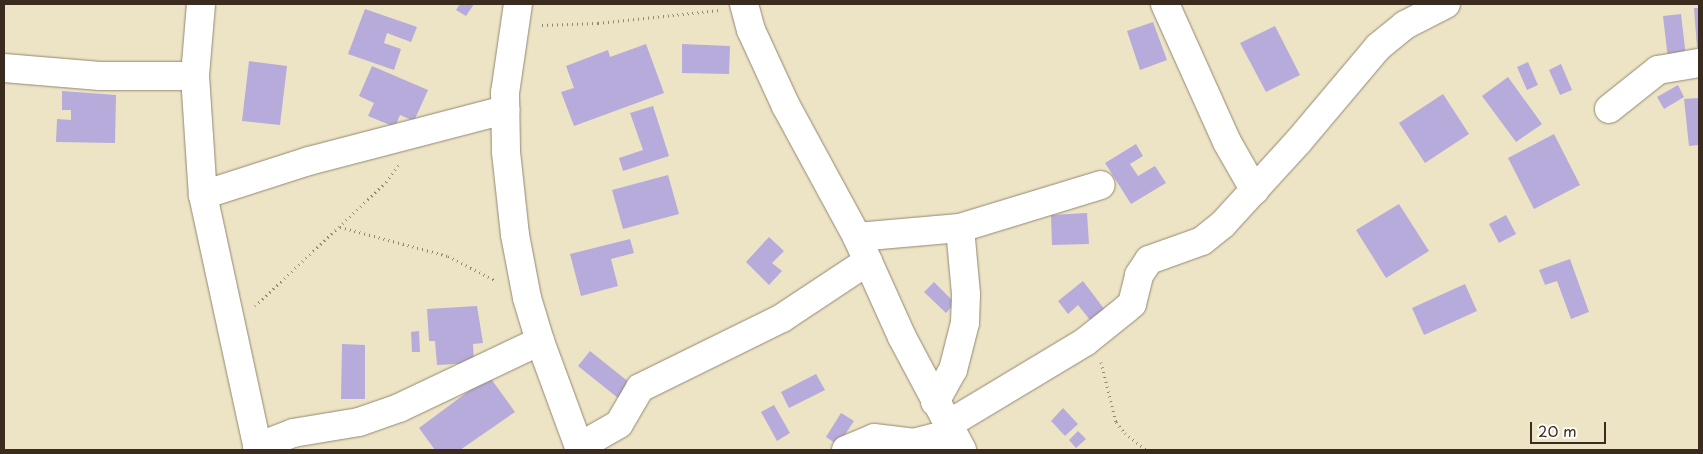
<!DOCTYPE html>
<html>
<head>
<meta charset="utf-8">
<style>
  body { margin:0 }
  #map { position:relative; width:1703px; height:454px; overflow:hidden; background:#ede4c6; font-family:"Playpen Sans",sans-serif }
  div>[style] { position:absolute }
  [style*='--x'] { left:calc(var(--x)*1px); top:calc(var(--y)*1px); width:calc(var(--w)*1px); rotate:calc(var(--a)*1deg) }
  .building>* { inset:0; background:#b6abda }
  .path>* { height:3px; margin-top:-1.5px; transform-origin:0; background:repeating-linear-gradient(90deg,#948772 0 1px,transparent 0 5px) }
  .roads { filter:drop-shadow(0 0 1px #948772) drop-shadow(0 0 1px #948772) }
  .minor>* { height:28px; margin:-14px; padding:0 14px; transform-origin:14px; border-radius:14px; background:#fff }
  span { translate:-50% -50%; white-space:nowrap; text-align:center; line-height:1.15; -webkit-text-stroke:4px #fdfcf7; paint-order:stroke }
  .frame { position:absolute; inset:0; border:5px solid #3b2a1e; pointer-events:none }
  .scale { position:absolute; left:1530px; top:422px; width:76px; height:22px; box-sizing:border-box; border:2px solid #3b2a1e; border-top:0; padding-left:6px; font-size:15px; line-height:18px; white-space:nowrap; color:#3b2a1e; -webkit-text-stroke:4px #fdfcf7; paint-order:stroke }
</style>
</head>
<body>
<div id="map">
  <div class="building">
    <div style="clip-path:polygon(460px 4px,474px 4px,466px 16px,456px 10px)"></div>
    <div style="clip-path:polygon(1694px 8px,1699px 8px,1699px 47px,1697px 48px)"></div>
    <div style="clip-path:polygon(365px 9px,417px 27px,411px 42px,387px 33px,384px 43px,401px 49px,394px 70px,348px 54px)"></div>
    <div style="clip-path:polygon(1681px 14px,1686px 57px,1668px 59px,1663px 16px)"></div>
    <div style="clip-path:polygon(1153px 22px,1167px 60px,1140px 70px,1127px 31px)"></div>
    <div style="clip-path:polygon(1275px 26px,1300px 75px,1266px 92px,1240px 43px)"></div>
    <div style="clip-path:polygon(646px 44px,664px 93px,574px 126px,561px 92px,574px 88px,566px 66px,608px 50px,610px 57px)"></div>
    <div style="clip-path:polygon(682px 44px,730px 46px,729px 74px,682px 73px)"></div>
    <div style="clip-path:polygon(249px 61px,287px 66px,280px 125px,242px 121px)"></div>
    <div style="clip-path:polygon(1528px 62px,1538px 85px,1527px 90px,1517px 67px)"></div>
    <div style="clip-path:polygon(1561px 64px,1572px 90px,1560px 95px,1549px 70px)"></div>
    <div style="clip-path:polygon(372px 66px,428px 90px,414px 121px,400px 115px,395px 127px,368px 116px,374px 103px,359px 96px)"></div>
    <div style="clip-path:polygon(1508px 77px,1542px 124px,1516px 142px,1482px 96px)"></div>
    <div style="clip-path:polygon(1678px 85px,1684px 97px,1664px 109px,1657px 97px)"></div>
    <div style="clip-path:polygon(62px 91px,116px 95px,115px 143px,56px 142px,57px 119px,71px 120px,71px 110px,62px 110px)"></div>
    <div style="clip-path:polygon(1443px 94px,1469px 134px,1425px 163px,1399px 123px)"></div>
    <div style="clip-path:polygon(1699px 98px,1699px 145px,1689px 146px,1684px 99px)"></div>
    <div style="clip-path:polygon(653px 106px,669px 156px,623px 171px,619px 158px,643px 150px,630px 113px)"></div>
    <div style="clip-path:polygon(1554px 134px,1580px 185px,1534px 209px,1508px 158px)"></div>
    <div style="clip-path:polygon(1136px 144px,1143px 156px,1130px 164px,1138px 176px,1155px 166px,1166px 183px,1131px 204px,1105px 163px)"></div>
    <div style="clip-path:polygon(668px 175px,679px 214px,623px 229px,612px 190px)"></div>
    <div style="clip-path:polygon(1399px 204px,1429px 251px,1386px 278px,1356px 230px)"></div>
    <div style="clip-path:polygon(1087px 213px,1089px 244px,1052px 245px,1051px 215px)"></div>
    <div style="clip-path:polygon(1506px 215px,1516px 234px,1499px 243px,1489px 224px)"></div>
    <div style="clip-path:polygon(769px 237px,784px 251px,772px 263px,782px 271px,769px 285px,746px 262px)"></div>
    <div style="clip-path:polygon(630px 239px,634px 253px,611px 259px,618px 286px,581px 296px,570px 254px)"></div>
    <div style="clip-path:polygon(1570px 259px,1589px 312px,1571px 319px,1557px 281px,1545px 285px,1539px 270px)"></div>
    <div style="clip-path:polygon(1083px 281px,1108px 314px,1094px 325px,1078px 305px,1068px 314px,1058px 301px)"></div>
    <div style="clip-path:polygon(934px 282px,955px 303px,946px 313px,924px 292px)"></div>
    <div style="clip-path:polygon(1465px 284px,1477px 311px,1424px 335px,1412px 308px)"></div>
    <div style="clip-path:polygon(477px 306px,483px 343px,473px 344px,474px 363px,437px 365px,435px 341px,429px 341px,427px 309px)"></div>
    <div style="clip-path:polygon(419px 331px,420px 352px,412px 352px,411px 332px)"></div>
    <div style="clip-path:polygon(342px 344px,365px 345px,365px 399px,341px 399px)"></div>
    <div style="clip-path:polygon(590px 351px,630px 383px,618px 398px,578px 366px)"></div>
    <div style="clip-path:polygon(816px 374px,825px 390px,789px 408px,781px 392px)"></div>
    <div style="clip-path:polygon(489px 376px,515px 412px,460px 450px,435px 450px,419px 428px)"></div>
    <div style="clip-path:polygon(774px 405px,790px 433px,777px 441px,761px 412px)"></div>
    <div style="clip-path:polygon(1063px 408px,1078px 424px,1065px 436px,1051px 421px)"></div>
    <div style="clip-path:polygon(841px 413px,854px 421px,838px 445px,826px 437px)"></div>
    <div style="clip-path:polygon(1078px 431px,1086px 439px,1076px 448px,1069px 440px)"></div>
  </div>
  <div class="path">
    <div style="--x:542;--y:25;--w:56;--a:-2"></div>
    <div style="--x:598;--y:23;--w:123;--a:-6.1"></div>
    <div style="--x:340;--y:227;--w:112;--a:15"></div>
    <div style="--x:448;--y:256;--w:54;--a:27.5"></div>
    <div style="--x:255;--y:306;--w:180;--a:-43.4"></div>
    <div style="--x:386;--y:182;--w:21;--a:-55"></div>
    <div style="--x:1101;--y:362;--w:62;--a:76"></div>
    <div style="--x:1116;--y:422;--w:14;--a:51"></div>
    <div style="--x:1125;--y:433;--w:28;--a:38"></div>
  </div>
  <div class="roads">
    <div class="minor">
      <div style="--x:201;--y:4;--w:72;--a:94.8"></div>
      <div style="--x:195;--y:76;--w:119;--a:86.2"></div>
      <div style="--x:203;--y:195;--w:261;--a:77.8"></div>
      <div style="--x:518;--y:4;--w:90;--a:98.3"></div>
      <div style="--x:505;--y:93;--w:59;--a:89"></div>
      <div style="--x:506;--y:152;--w:83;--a:83.8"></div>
      <div style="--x:515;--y:235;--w:64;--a:79.2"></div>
      <div style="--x:527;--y:298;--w:45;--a:73.2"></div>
      <div style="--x:540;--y:341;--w:116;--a:69.8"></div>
      <div style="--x:744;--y:4;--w:27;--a:75"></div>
      <div style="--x:751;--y:30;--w:84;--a:65.3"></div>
      <div style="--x:786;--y:106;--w:149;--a:61.5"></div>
      <div style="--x:857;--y:237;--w:110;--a:65.8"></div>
      <div style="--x:902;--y:337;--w:128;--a:62"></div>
      <div style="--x:1165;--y:4;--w:151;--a:65.8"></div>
      <div style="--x:1227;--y:142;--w:56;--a:60.3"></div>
      <div style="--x:4;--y:68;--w:96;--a:4.8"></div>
      <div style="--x:100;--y:76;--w:95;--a:0"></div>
      <div style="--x:1609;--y:109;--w:63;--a:-38.5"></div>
      <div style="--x:1658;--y:70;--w:42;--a:-9.7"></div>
      <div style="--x:203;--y:195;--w:111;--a:-17.8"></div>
      <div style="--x:309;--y:161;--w:203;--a:-14.6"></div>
      <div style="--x:857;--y:237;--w:103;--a:-5"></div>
      <div style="--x:960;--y:228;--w:147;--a:-17"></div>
      <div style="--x:935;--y:402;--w:37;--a:-61"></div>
      <div style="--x:953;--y:370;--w:49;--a:-75.7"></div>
      <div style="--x:965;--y:323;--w:29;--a:-88"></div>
      <div style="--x:966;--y:294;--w:66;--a:-95.2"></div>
      <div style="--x:947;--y:425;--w:161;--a:-31"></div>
      <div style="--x:1085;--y:342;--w:53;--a:-38.8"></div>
      <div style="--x:1126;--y:309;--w:8;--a:-40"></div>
      <div style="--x:1132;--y:304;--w:30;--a:-76"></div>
      <div style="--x:1139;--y:275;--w:18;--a:-56"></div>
      <div style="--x:1149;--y:260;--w:56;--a:-19.7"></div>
      <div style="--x:1202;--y:241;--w:27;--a:-39"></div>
      <div style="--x:1223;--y:224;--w:111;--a:-47.6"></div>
      <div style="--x:1298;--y:142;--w:124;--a:-49.9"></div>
      <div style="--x:1378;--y:47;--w:35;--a:-39"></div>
      <div style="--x:1405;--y:25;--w:46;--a:-27.1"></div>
      <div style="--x:257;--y:447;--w:39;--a:-21"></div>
      <div style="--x:293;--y:433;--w:67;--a:-9.5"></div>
      <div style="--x:359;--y:422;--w:42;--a:-19.3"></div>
      <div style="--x:399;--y:408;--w:156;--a:-25.4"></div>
      <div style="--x:579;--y:447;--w:46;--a:-29.9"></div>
      <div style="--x:619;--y:424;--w:42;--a:-59.7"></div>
      <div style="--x:640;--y:388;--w:158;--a:-26.2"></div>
      <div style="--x:782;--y:318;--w:103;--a:-33.5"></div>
      <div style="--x:846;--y:450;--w:30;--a:-23"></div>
      <div style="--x:874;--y:438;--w:39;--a:7"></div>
      <div style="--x:913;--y:443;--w:40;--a:-14.4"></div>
    </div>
  </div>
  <div class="frame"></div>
  <div class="scale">20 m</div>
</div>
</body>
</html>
